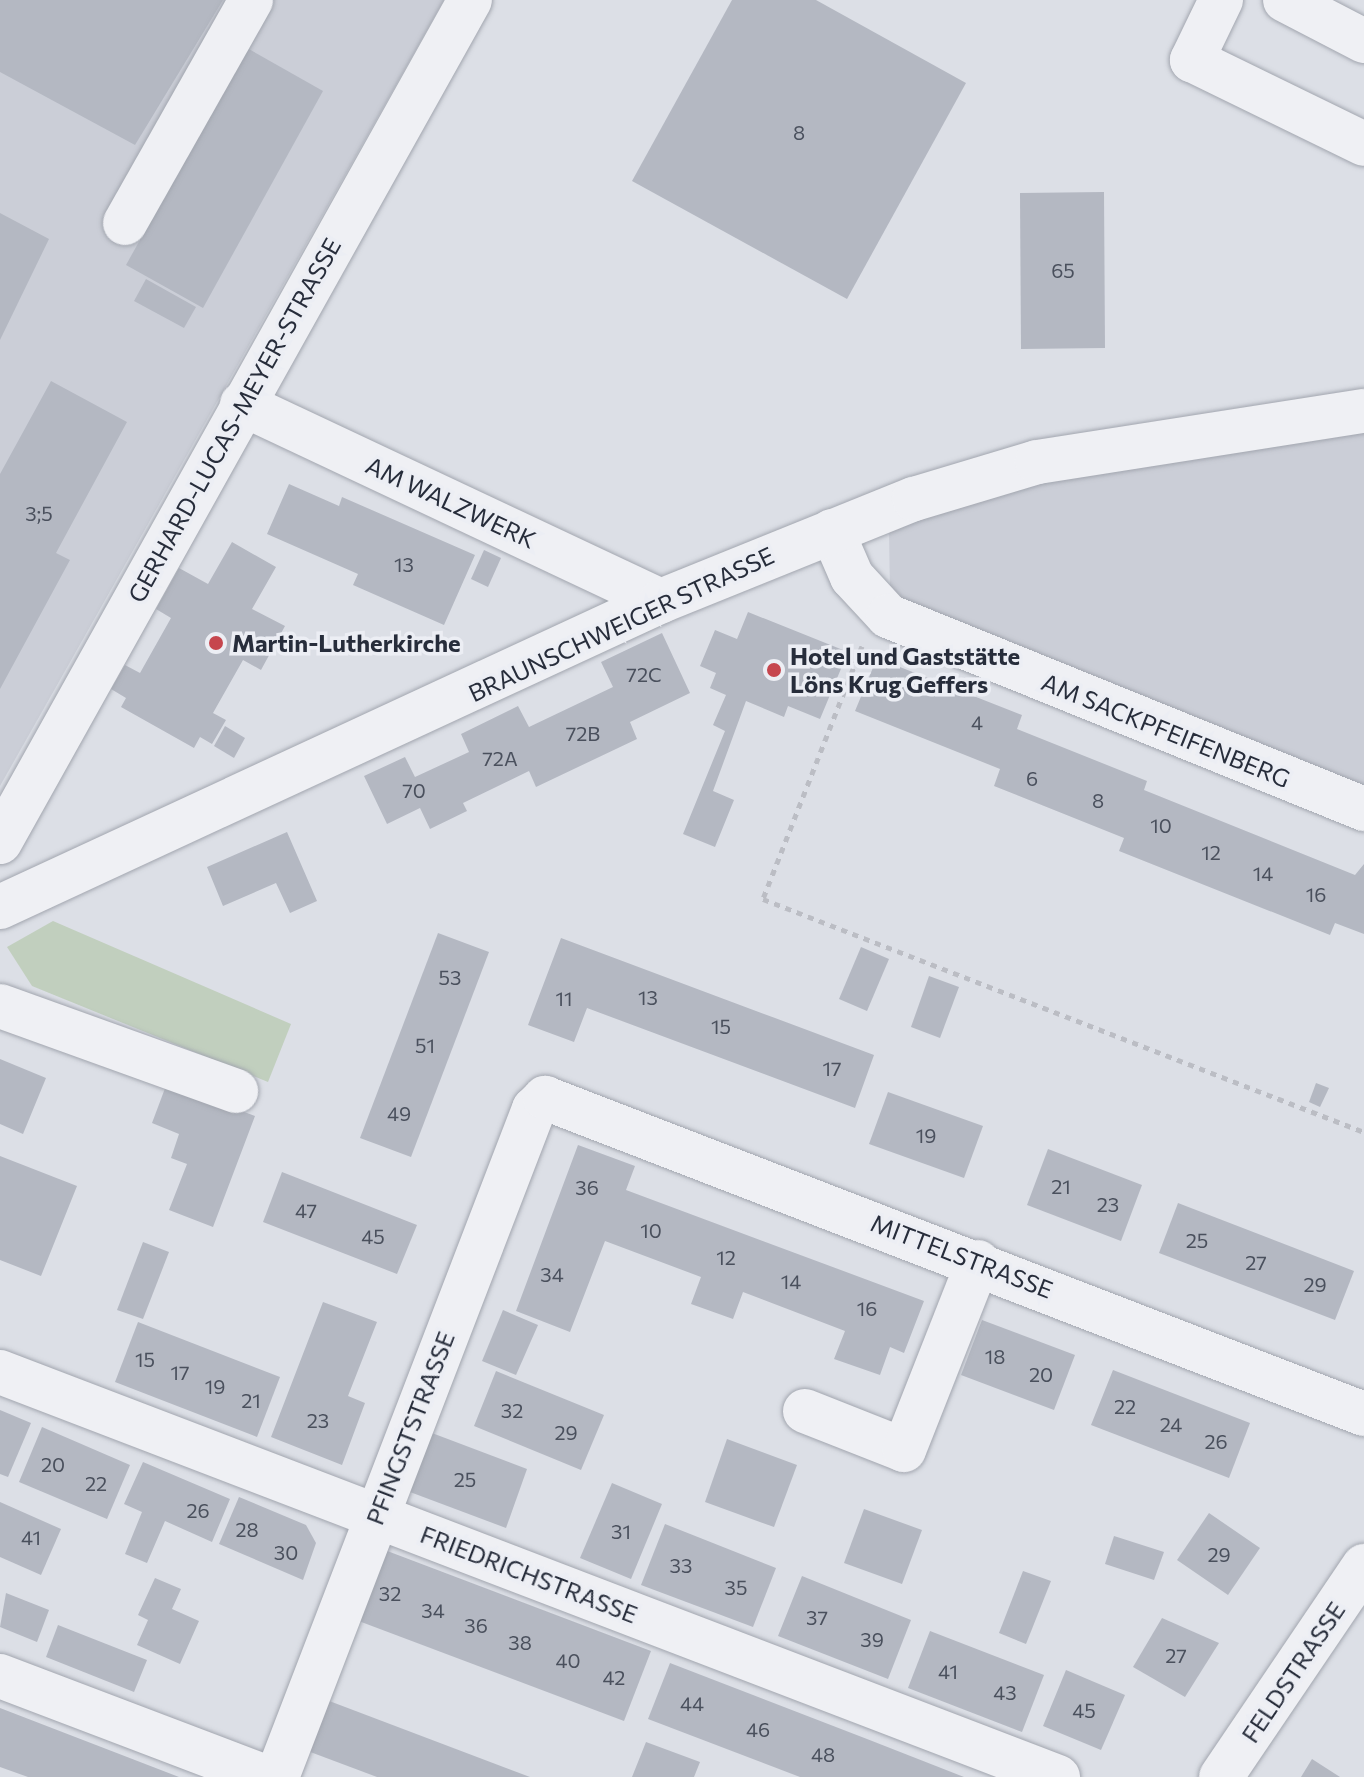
<!DOCTYPE html>
<html>
<head>
<meta charset="utf-8">
<style>
  body { margin:0 }
  #map { position:relative; width:1364px; height:1777px; overflow:hidden; background:#dcdfe6; font-family:Commissioner,sans-serif }
  div>[style] { position:absolute }
  [style*='--x'] { left:calc(var(--x)*1px); top:calc(var(--y)*1px); width:calc(var(--w)*1px); rotate:calc(var(--a)*1deg) }
  .built>* { inset:0; background:#cbced7 }
  .green>* { inset:0; background:#c1cfbe }
  .building>* { inset:0; background:#b4b8c2 }
  .path>* { height:5px; margin-top:-2.5px; transform-origin:0; background:repeating-linear-gradient(90deg,#bbbdc4 0 6px,transparent 0 12px) }
  .roads { filter:drop-shadow(0 0 2px #a2a6af) drop-shadow(0 0 2px #a2a6af) }
  .minor>* { height:44px; margin:-22px; padding:0 22px; transform-origin:22px; border-radius:22px; background:#eff0f4 }
  .dots>* { width:22px; height:22px; translate:-50% -50%; box-sizing:border-box; border:4px solid #eceef4; border-radius:50% }
  span { translate:-50% -50%; white-space:nowrap; text-align:center; line-height:1.15; -webkit-text-stroke:7px #eceef4; paint-order:stroke }
  .number-label { font-size:20px; color:#4a505d }
  .number-label span { -webkit-text-stroke-width:0 }
  .street-label { font-size:24px; color:#272d3b }
  .poi-label { font-size:24px; color:#272d3b; font-weight:700 }
  .left { translate:0 -50%; text-align:left }
</style>
</head>
<body>
<div id="map">
  <div class="built">
    <div style="clip-path:polygon(0 0,444px 0,0 786px)"></div>
    <div style="clip-path:polygon(1364px 425px,1364px 787px,890px 595px,889px 531px,1041px 475px)"></div>
  </div>
  <div class="green">
    <div style="clip-path:polygon(53px 921px,291px 1024px,268px 1082px,32px 986px,7px 947px)"></div>
  </div>
  <div class="building">
    <div style="clip-path:polygon(0 0,223px 0,135px 145px,0 72px)"></div>
    <div style="clip-path:polygon(732px 0,816px 0,966px 83px,847px 299px,632px 181px)"></div>
    <div style="clip-path:polygon(247px 48px,323px 91px,203px 308px,126px 265px)"></div>
    <div style="clip-path:polygon(1104px 192px,1105px 348px,1021px 349px,1020px 193px)"></div>
    <div style="clip-path:polygon(0 213px,49px 239px,0 340px)"></div>
    <div style="clip-path:polygon(146px 279px,196px 307px,184px 328px,134px 301px)"></div>
    <div style="clip-path:polygon(51px 381px,127px 422px,56px 553px,70px 560px,0 689px,0 474px)"></div>
    <div style="clip-path:polygon(289px 484px,339px 506px,342px 497px,475px 555px,444px 625px,353px 585px,358px 574px,267px 534px)"></div>
    <div style="clip-path:polygon(232px 542px,276px 567px,252px 609px,285px 626px,261px 670px,243px 660px,213px 713px,226px 720px,212px 744px,200px 737px,194px 748px,121px 707px,126px 698px,111px 689px,125px 665px,140px 673px,171px 618px,156px 609px,179px 568px,208px 584px)"></div>
    <div style="clip-path:polygon(484px 550px,501px 558px,488px 587px,471px 579px)"></div>
    <div style="clip-path:polygon(748px 612px,848px 652px,820px 719px,788px 706px,784px 717px,746px 701px,713px 791px,734px 800px,715px 847px,683px 834px,725px 731px,713px 725px,726px 695px,710px 688px,716px 673px,700px 666px,715px 630px,737px 639px)"></div>
    <div style="clip-path:polygon(662px 633px,690px 693px,630px 722px,637px 739px,536px 787px,529px 771px,463px 803px,467px 811px,430px 829px,420px 808px,387px 824px,364px 776px,405px 757px,415px 777px,469px 752px,461px 734px,518px 706px,529px 727px,613px 687px,601px 662px)"></div>
    <div style="clip-path:polygon(877px 658px,1022px 715px,1017px 729px,1147px 781px,1144px 790px,1355px 875px,1364px 864px,1364px 934px,1335px 923px,1330px 935px,1119px 851px,1124px 838px,994px 786px,1000px 769px,855px 711px)"></div>
    <div style="clip-path:polygon(225px 726px,245px 738px,234px 758px,214px 746px)"></div>
    <div style="clip-path:polygon(287px 832px,317px 901px,290px 913px,276px 883px,223px 906px,207px 867px)"></div>
    <div style="clip-path:polygon(438px 933px,489px 952px,411px 1157px,360px 1138px)"></div>
    <div style="clip-path:polygon(561px 938px,874px 1055px,855px 1108px,587px 1008px,574px 1042px,528px 1025px)"></div>
    <div style="clip-path:polygon(861px 947px,889px 959px,867px 1011px,839px 999px)"></div>
    <div style="clip-path:polygon(929px 976px,959px 987px,940px 1038px,911px 1027px)"></div>
    <div style="clip-path:polygon(0 1059px,46px 1078px,23px 1134px,0 1124px)"></div>
    <div style="clip-path:polygon(167px 1083px,255px 1116px,213px 1227px,169px 1210px,187px 1164px,171px 1158px,179px 1134px,152px 1123px)"></div>
    <div style="clip-path:polygon(1316px 1083px,1329px 1088px,1320px 1107px,1309px 1102px)"></div>
    <div style="clip-path:polygon(888px 1092px,983px 1126px,964px 1178px,869px 1144px)"></div>
    <div style="clip-path:polygon(578px 1145px,635px 1166px,626px 1190px,924px 1301px,904px 1353px,890px 1347px,880px 1375px,834px 1359px,845px 1331px,743px 1292px,733px 1319px,691px 1304px,701px 1277px,605px 1241px,570px 1332px,516px 1311px)"></div>
    <div style="clip-path:polygon(1048px 1149px,1142px 1185px,1121px 1241px,1027px 1205px)"></div>
    <div style="clip-path:polygon(0 1156px,77px 1186px,41px 1276px,0 1260px)"></div>
    <div style="clip-path:polygon(282px 1172px,417px 1225px,397px 1274px,263px 1222px)"></div>
    <div style="clip-path:polygon(1178px 1203px,1354px 1271px,1335px 1320px,1159px 1253px)"></div>
    <div style="clip-path:polygon(143px 1242px,169px 1252px,143px 1319px,117px 1310px)"></div>
    <div style="clip-path:polygon(323px 1302px,377px 1322px,348px 1396px,365px 1403px,342px 1465px,271px 1437px)"></div>
    <div style="clip-path:polygon(503px 1310px,538px 1325px,516px 1375px,482px 1361px)"></div>
    <div style="clip-path:polygon(982px 1320px,1075px 1355px,1054px 1410px,961px 1375px)"></div>
    <div style="clip-path:polygon(138px 1322px,280px 1377px,257px 1437px,115px 1382px)"></div>
    <div style="clip-path:polygon(1113px 1370px,1250px 1423px,1229px 1478px,1091px 1425px)"></div>
    <div style="clip-path:polygon(496px 1371px,604px 1415px,581px 1470px,474px 1426px)"></div>
    <div style="clip-path:polygon(0 1410px,31px 1423px,8px 1477px,0 1474px)"></div>
    <div style="clip-path:polygon(42px 1427px,130px 1465px,107px 1519px,19px 1482px)"></div>
    <div style="clip-path:polygon(424px 1430px,527px 1469px,506px 1528px,402px 1489px)"></div>
    <div style="clip-path:polygon(727px 1439px,797px 1465px,774px 1527px,705px 1502px)"></div>
    <div style="clip-path:polygon(143px 1462px,230px 1499px,212px 1542px,165px 1521px,147px 1563px,125px 1554px,142px 1512px,124px 1504px)"></div>
    <div style="clip-path:polygon(612px 1483px,662px 1504px,631px 1579px,580px 1558px)"></div>
    <div style="clip-path:polygon(239px 1497px,306px 1525px,316px 1543px,303px 1580px,219px 1544px)"></div>
    <div style="clip-path:polygon(0 1502px,61px 1529px,41px 1575px,0 1557px)"></div>
    <div style="clip-path:polygon(864px 1509px,922px 1530px,902px 1584px,844px 1563px)"></div>
    <div style="clip-path:polygon(1209px 1513px,1260px 1548px,1228px 1595px,1177px 1560px)"></div>
    <div style="clip-path:polygon(665px 1524px,776px 1568px,753px 1627px,641px 1585px)"></div>
    <div style="clip-path:polygon(1114px 1536px,1164px 1552px,1154px 1580px,1105px 1564px)"></div>
    <div style="clip-path:polygon(382px 1549px,651px 1651px,624px 1721px,356px 1620px)"></div>
    <div style="clip-path:polygon(1023px 1571px,1051px 1581px,1026px 1644px,999px 1633px)"></div>
    <div style="clip-path:polygon(802px 1576px,911px 1620px,888px 1679px,778px 1636px)"></div>
    <div style="clip-path:polygon(155px 1578px,181px 1589px,172px 1609px,199px 1621px,180px 1664px,137px 1645px,148px 1620px,138px 1615px)"></div>
    <div style="clip-path:polygon(6px 1593px,49px 1610px,37px 1642px,0 1627px)"></div>
    <div style="clip-path:polygon(1162px 1618px,1219px 1643px,1185px 1697px,1133px 1667px)"></div>
    <div style="clip-path:polygon(58px 1625px,147px 1660px,134px 1692px,46px 1657px)"></div>
    <div style="clip-path:polygon(930px 1631px,1044px 1675px,1022px 1732px,908px 1688px)"></div>
    <div style="clip-path:polygon(670px 1663px,867px 1739px,964px 1777px,800px 1777px,648px 1719px)"></div>
    <div style="clip-path:polygon(1066px 1670px,1125px 1695px,1101px 1750px,1043px 1726px)"></div>
    <div style="clip-path:polygon(324px 1699px,530px 1777px,377px 1777px,305px 1750px)"></div>
    <div style="clip-path:polygon(0 1708px,179px 1777px,28px 1777px,0 1767px)"></div>
    <div style="clip-path:polygon(646px 1742px,700px 1762px,694px 1777px,632px 1777px)"></div>
    <div style="clip-path:polygon(1312px 1759px,1340px 1777px,1301px 1777px)"></div>
  </div>
  <div class="path">
    <div style="--x:862;--y:646;--w:272;--a:111.4"></div>
    <div style="--x:763;--y:899;--w:645;--a:21.19"></div>
  </div>
  <div class="roads">
    <div class="minor">
      <div style="--x:1221;--y:0;--w:67;--a:115.8"></div>
      <div style="--x:1192;--y:60;--w:191;--a:26"></div>
      <div style="--x:1285;--y:0;--w:89;--a:27.4"></div>
      <div style="--x:125;--y:223;--w:256;--a:-60.5"></div>
      <div style="--x:242;--y:404;--w:463;--a:25.2"></div>
      <div style="--x:832;--y:531;--w:50;--a:66.5"></div>
      <div style="--x:852;--y:577;--w:53;--a:47.3"></div>
      <div style="--x:888;--y:616;--w:514;--a:22.07"></div>
      <div style="--x:0;--y:842;--w:964;--a:-60.83"></div>
      <div style="--x:0;--y:907;--w:728;--a:-24.84"></div>
      <div style="--x:661;--y:601;--w:273;--a:-22"></div>
      <div style="--x:914;--y:499;--w:128;--a:-16.7"></div>
      <div style="--x:1037;--y:462;--w:331;--a:-8.9"></div>
      <div style="--x:0;--y:1006;--w:251;--a:19.8"></div>
      <div style="--x:0;--y:1372;--w:1133;--a:20.95"></div>
      <div style="--x:805;--y:1411;--w:106;--a:21.5"></div>
      <div style="--x:904;--y:1450;--w:202;--a:-68.5"></div>
      <div style="--x:0;--y:1676;--w:285;--a:20.8"></div>
      <div style="--x:277;--y:1777;--w:716;--a:-68.96"></div>
      <div style="--x:534;--y:1109;--w:16;--a:-45"></div>
      <div style="--x:545;--y:1098;--w:878;--a:21.1"></div>
      <div style="--x:1221;--y:1777;--w:255;--a:-55.9"></div>
    </div>
  </div>
  <div class="dots">
    <div style="left:216px;top:643px;background:#c6464e"></div>
    <div style="left:774px;top:670px;background:#c6464e"></div>
  </div>
  <div class="number-label">
    <span style="left:799px;top:132px">8</span>
    <span style="left:1063px;top:270px">65</span>
    <span style="left:39px;top:513px">3;5</span>
    <span style="left:404px;top:564px">13</span>
    <span style="left:644px;top:674px">72C</span>
    <span style="left:977px;top:722px">4</span>
    <span style="left:583px;top:733px">72B</span>
    <span style="left:500px;top:758px">72A</span>
    <span style="left:1032px;top:778px">6</span>
    <span style="left:414px;top:790px">70</span>
    <span style="left:1098px;top:800px">8</span>
    <span style="left:1161px;top:825px">10</span>
    <span style="left:1211px;top:852px">12</span>
    <span style="left:1263px;top:873px">14</span>
    <span style="left:1316px;top:894px">16</span>
    <span style="left:450px;top:977px">53</span>
    <span style="left:648px;top:997px">13</span>
    <span style="left:564px;top:998px">11</span>
    <span style="left:721px;top:1026px">15</span>
    <span style="left:425px;top:1045px">51</span>
    <span style="left:832px;top:1068px">17</span>
    <span style="left:399px;top:1113px">49</span>
    <span style="left:926px;top:1135px">19</span>
    <span style="left:1061px;top:1186px">21</span>
    <span style="left:587px;top:1187px">36</span>
    <span style="left:1108px;top:1204px">23</span>
    <span style="left:306px;top:1210px">47</span>
    <span style="left:651px;top:1230px">10</span>
    <span style="left:373px;top:1236px">45</span>
    <span style="left:1197px;top:1240px">25</span>
    <span style="left:726px;top:1257px">12</span>
    <span style="left:1256px;top:1262px">27</span>
    <span style="left:552px;top:1274px">34</span>
    <span style="left:791px;top:1281px">14</span>
    <span style="left:1315px;top:1284px">29</span>
    <span style="left:867px;top:1308px">16</span>
    <span style="left:995px;top:1356px">18</span>
    <span style="left:145px;top:1359px">15</span>
    <span style="left:180px;top:1372px">17</span>
    <span style="left:1041px;top:1374px">20</span>
    <span style="left:215px;top:1386px">19</span>
    <span style="left:251px;top:1400px">21</span>
    <span style="left:1125px;top:1406px">22</span>
    <span style="left:512px;top:1410px">32</span>
    <span style="left:318px;top:1420px">23</span>
    <span style="left:1171px;top:1424px">24</span>
    <span style="left:566px;top:1432px">29</span>
    <span style="left:1216px;top:1441px">26</span>
    <span style="left:53px;top:1464px">20</span>
    <span style="left:465px;top:1479px">25</span>
    <span style="left:96px;top:1483px">22</span>
    <span style="left:198px;top:1510px">26</span>
    <span style="left:247px;top:1529px">28</span>
    <span style="left:621px;top:1531px">31</span>
    <span style="left:31px;top:1537px">41</span>
    <span style="left:286px;top:1552px">30</span>
    <span style="left:1219px;top:1554px">29</span>
    <span style="left:681px;top:1565px">33</span>
    <span style="left:736px;top:1587px">35</span>
    <span style="left:390px;top:1593px">32</span>
    <span style="left:433px;top:1610px">34</span>
    <span style="left:817px;top:1617px">37</span>
    <span style="left:476px;top:1625px">36</span>
    <span style="left:872px;top:1639px">39</span>
    <span style="left:520px;top:1642px">38</span>
    <span style="left:1176px;top:1655px">27</span>
    <span style="left:568px;top:1660px">40</span>
    <span style="left:948px;top:1671px">41</span>
    <span style="left:614px;top:1677px">42</span>
    <span style="left:1005px;top:1692px">43</span>
    <span style="left:692px;top:1703px">44</span>
    <span style="left:1084px;top:1710px">45</span>
    <span style="left:758px;top:1729px">46</span>
    <span style="left:823px;top:1754px">48</span>
  </div>
  <div class="street-label">
    <span style="left:234px;top:420px;rotate:-61deg">GERHARD-LUCAS-MEYER-STRASSE</span>
    <span style="left:451px;top:502px;rotate:25deg">AM WALZWERK</span>
    <span style="left:621px;top:624px;rotate:-25deg">BRAUNSCHWEIGER STRASSE</span>
    <span style="left:1166px;top:730px;rotate:22deg">AM SACKPFEIFENBERG</span>
    <span style="left:962px;top:1256px;rotate:21deg">MITTELSTRASSE</span>
    <span style="left:410px;top:1428px;rotate:-69deg">PFINGSTSTRASSE</span>
    <span style="left:529px;top:1574px;rotate:21deg">FRIEDRICHSTRASSE</span>
    <span style="left:1293px;top:1672px;rotate:-56deg">FELDSTRASSE</span>
  </div>
  <div class="poi-label">
    <span class="left" style="left:232px;top:643px">Martin-Lutherkirche</span>
    <span class="left" style="left:790px;top:670px">Hotel und Gaststätte<br>Löns Krug Geffers</span>
  </div>
</div>
</body>
</html>
